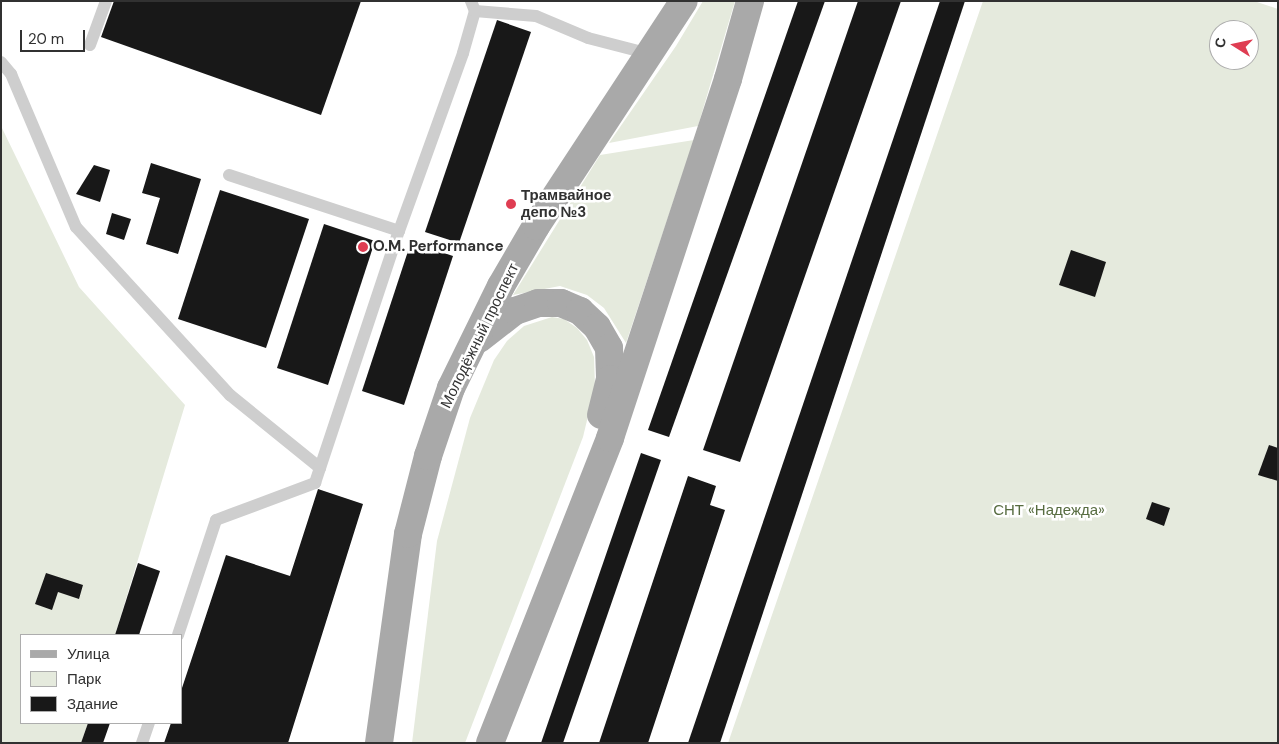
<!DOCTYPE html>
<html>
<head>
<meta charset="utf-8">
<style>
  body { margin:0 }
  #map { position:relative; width:1279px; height:744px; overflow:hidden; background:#fff; font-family:"DM Sans",sans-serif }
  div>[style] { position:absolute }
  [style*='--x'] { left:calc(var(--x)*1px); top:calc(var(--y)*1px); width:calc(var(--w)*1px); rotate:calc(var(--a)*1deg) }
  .green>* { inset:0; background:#e5eadd }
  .building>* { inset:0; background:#181818 }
  .service>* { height:12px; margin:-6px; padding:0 6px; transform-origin:6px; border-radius:6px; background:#cecece }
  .primary>* { height:28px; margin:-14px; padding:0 14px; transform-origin:14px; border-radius:14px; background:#a9a9a9 }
  .dots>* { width:14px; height:14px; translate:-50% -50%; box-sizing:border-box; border:2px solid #fff; border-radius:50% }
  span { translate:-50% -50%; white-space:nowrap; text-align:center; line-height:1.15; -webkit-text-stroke:5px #fff; paint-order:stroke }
  .poi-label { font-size:15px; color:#313131; font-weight:700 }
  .left { translate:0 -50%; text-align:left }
  .street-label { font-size:15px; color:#313131 }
  .park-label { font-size:15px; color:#576c40 }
  .frame { position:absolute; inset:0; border:2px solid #313131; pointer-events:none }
  .legend { position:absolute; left:20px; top:634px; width:162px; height:90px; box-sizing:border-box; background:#fff; border:1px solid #adadad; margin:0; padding:6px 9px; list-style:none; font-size:15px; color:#313131 }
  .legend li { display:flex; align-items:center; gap:10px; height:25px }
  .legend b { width:25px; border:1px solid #adadad }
  .north { position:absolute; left:1209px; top:20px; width:50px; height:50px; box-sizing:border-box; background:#fff; border:1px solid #adadad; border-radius:50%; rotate:280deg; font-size:14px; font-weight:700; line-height:20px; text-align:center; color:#313131 }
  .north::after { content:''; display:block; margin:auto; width:18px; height:22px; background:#df3d52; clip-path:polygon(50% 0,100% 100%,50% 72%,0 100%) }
  .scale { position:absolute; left:20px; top:30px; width:65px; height:22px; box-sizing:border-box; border:2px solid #313131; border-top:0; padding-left:6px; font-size:15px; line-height:18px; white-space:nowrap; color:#313131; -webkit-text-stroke:4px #fff; paint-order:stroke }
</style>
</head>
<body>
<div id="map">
  <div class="green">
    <div style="clip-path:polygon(703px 1px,735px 1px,698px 126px,609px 143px,676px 46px)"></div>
    <div style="clip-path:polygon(evenodd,983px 1px,1254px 1px,1278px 9px,1278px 743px,728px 743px,983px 1px,1219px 30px,1249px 30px,1249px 60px,1219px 60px,1219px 30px)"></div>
    <div style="clip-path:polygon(1px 126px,79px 287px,185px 405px,115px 635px,21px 635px,21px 723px,88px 723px,81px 743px,1px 743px)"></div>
    <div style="clip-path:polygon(694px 140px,626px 343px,604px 308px,587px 295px,560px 286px,513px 295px,600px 155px)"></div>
    <div style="clip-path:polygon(552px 317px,564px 319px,577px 328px,587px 340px,594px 357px,595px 387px,583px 437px,465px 743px,412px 743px,437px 541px,470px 418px,494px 360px,507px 341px,524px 326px)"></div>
  </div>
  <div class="building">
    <div style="clip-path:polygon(114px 1px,361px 1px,321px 115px,101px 37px)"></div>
    <div style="clip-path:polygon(798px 1px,825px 1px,669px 437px,648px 430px)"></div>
    <div style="clip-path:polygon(858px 1px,901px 1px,740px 462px,703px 450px)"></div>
    <div style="clip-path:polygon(940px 1px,965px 1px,720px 743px,688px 743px)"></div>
    <div style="clip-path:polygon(497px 20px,531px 32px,459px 243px,425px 232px)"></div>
    <div style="clip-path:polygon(151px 163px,201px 179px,178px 254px,146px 244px,160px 198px,142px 193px)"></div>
    <div style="clip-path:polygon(94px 165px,110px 170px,100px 202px,76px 194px)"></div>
    <div style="clip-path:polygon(220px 190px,309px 219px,266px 348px,178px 319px)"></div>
    <div style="clip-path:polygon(112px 213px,131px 219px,124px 240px,106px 234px)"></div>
    <div style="clip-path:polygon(324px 224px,375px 241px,328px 385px,277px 368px)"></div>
    <div style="clip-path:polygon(411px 242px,453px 256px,404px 405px,362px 391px)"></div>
    <div style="clip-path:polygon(1071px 250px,1106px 262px,1095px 297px,1059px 285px)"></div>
    <div style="clip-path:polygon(1269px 445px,1278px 448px,1278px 481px,1258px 475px)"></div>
    <div style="clip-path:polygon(641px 453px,661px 460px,563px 743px,541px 743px)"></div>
    <div style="clip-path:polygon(688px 476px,716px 486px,710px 505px,725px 510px,648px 743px,599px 743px)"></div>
    <div style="clip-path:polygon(318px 489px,363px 504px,288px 743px,164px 743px,171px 723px,181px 723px,181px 691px,226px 555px,290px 576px)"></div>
    <div style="clip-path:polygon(1152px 502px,1170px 508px,1164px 526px,1146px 519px)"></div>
    <div style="clip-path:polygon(138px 563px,160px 571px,139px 635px,115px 635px)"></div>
    <div style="clip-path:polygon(46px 573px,83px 585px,79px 599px,58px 592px,52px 610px,35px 604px)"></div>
    <div style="clip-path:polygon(88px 723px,110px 723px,103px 743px,81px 743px)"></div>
  </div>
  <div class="service">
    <div style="--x:475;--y:11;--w:61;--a:4.7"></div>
    <div style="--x:536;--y:16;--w:56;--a:22.9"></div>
    <div style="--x:588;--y:38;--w:64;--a:14.5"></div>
    <div style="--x:90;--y:45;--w:47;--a:-70"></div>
    <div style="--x:1;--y:62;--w:16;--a:50"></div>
    <div style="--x:11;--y:74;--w:166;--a:67"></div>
    <div style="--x:76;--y:227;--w:228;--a:47.5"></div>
    <div style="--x:230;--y:395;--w:116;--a:39"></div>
    <div style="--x:229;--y:175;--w:179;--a:18.2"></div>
    <div style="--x:399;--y:231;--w:189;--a:-70.2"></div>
    <div style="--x:463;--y:53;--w:44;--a:-74.1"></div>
    <div style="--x:475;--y:11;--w:11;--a:-112"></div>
    <div style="--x:178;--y:635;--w:121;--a:-71.7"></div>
    <div style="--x:216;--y:520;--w:106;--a:-20.5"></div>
    <div style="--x:315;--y:483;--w:266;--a:-71.6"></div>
    <div style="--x:142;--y:743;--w:21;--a:-71"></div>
  </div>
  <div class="primary">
    <div style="--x:479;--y:339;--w:46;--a:-37.9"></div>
    <div style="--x:515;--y:311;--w:24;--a:-19"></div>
    <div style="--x:538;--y:303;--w:23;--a:0"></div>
    <div style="--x:561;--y:303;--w:21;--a:23"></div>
    <div style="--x:580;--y:311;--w:23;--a:43"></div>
    <div style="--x:597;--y:327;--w:24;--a:60"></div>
    <div style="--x:609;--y:348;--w:31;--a:88"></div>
    <div style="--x:610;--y:379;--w:37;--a:104"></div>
    <div style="--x:379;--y:743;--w:211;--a:-82.1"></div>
    <div style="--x:408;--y:534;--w:81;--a:-75.6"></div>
    <div style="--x:428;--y:456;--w:72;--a:-71.3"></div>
    <div style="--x:451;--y:388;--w:114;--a:-63.9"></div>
    <div style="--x:501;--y:286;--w:69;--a:-59.7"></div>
    <div style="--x:536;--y:226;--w:269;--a:-56.7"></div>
    <div style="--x:490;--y:743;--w:328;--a:-68.5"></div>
    <div style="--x:610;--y:438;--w:378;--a:-71.8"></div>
    <div style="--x:728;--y:79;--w:81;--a:-74.2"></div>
  </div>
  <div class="dots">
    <div style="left:511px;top:204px;background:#df3d52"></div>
    <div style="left:363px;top:247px;background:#df3d52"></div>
  </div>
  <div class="poi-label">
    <span class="left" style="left:521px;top:204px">Трамвайное<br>депо №3</span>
    <span class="left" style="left:373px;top:247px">O.M. Performance</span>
  </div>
  <div class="street-label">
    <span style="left:480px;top:336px;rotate:-64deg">Молодёжный проспект</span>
  </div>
  <div class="park-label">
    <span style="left:1049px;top:511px">СНТ «Надежда»</span>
  </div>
  <div class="frame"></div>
  <ul class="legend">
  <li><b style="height:6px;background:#a9a9a9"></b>Улица</li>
  <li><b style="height:14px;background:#e5eadd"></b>Парк</li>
  <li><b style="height:14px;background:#181818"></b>Здание</li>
  </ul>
  <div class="north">С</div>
  <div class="scale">20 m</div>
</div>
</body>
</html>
